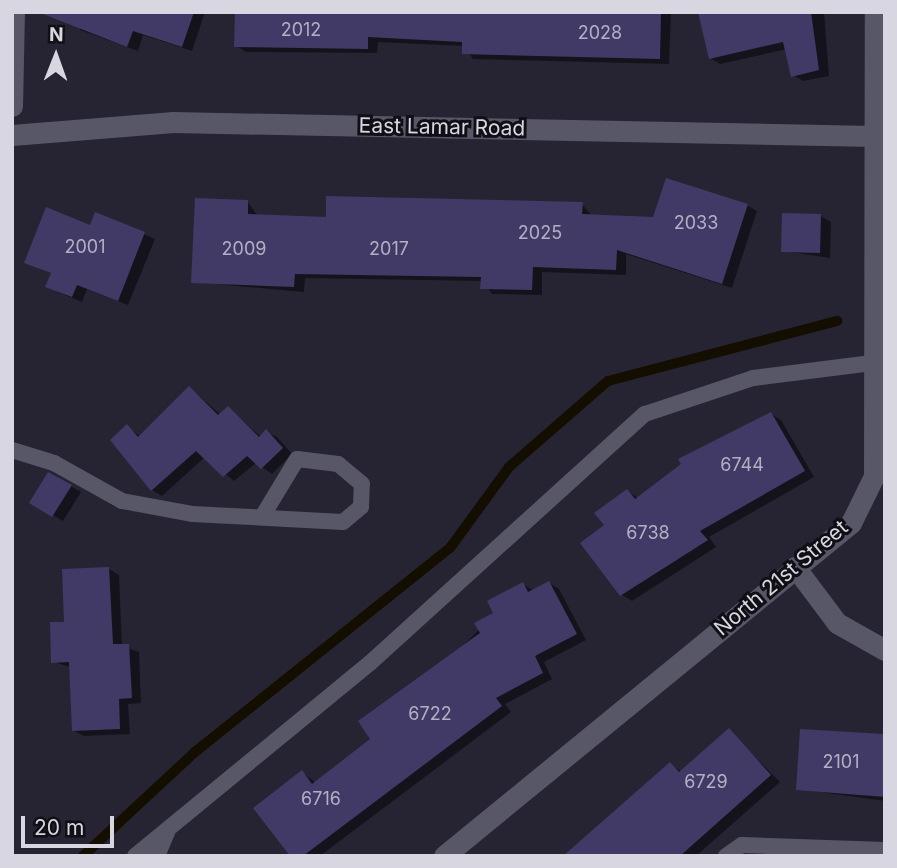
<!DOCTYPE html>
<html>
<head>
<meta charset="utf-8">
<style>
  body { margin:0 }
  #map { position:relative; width:897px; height:868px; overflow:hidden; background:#262433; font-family:Inter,sans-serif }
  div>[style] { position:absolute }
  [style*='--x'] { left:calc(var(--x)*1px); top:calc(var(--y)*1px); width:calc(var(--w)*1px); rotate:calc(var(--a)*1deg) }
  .shadow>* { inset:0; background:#0007 }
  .stream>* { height:10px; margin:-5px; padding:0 5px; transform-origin:5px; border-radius:5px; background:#130e00 }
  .building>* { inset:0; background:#413a66 }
  .service>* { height:16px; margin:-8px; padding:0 8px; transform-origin:8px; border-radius:8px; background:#585768 }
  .minor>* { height:21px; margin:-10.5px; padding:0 10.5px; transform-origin:10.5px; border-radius:10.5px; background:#585768 }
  span { translate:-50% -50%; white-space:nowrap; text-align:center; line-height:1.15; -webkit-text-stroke:6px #0f0f15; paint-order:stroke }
  .number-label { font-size:18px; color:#b2b0c2 }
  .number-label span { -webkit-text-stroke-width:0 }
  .street-label { font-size:21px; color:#d8d7e1 }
  .frame { position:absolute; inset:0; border:14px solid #d8d7e1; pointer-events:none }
  .north { position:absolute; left:21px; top:21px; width:70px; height:70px; -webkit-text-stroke:5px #0f0f15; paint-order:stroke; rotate:1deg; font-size:19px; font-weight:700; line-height:28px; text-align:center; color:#d8d7e1 }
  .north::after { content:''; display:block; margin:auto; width:24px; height:32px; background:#d8d7e1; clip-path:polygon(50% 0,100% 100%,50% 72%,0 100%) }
  .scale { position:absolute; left:21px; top:816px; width:93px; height:32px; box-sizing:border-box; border:4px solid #d8d7e1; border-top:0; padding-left:9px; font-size:21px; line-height:24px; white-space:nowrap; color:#d8d7e1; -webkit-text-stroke:5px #0f0f15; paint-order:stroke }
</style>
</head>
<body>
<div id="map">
  <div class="shadow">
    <div style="clip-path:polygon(86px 12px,205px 12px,192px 51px,143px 35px,138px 51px,80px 30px)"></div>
    <div style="clip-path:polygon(236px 12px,671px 12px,669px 64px,473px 59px,464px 46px,378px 42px,377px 53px,246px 52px,236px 46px)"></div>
    <div style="clip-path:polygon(700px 12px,824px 12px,829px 76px,803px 81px,793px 75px,787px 49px,720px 64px,710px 58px)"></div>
    <div style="clip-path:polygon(248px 202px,258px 216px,328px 218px,582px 204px,592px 216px,655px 218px,747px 205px,757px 211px,732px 288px,626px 254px,626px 275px,542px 272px,542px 295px,492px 294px,482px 281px,305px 278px,304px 292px,193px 282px)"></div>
    <div style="clip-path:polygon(96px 214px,155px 239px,128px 305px,87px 289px,82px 302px,58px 292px,48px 286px,52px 274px,26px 262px,91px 227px)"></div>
    <div style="clip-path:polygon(821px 216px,831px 222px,830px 258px,783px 251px)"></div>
    <div style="clip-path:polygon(190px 388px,221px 415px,228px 408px,261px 437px,267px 432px,277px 437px,292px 454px,272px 474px,256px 463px,234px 481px,205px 457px,162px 496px,152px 490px,127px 427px,141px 437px)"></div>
    <div style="clip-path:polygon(771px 414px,781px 420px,814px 477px,709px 537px,716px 547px,632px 601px,622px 595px,583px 544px,606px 526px,627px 491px,638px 498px)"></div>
    <div style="clip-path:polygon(49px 474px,81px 492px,63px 521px,31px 502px)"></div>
    <div style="clip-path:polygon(109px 569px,119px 575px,122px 646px,139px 652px,141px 703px,128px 704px,130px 734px,84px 736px,73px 730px,71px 667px,53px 662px,66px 624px)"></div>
    <div style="clip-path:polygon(549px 583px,559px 589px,586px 640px,544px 662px,552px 679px,505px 704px,511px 712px,320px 856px,292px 856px,302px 772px,316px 783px,373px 739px,523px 584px,534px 591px)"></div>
    <div style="clip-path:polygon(801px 730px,885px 734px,885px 801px,798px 789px)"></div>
    <div style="clip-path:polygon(729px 731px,780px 782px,696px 856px,565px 856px,670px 765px,682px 772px)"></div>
  </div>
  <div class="stream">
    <div style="--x:83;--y:856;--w:153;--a:-42.9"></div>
    <div style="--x:195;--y:752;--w:327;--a:-38.7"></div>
    <div style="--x:450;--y:548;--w:100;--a:-53.9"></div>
    <div style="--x:509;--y:467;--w:131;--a:-41"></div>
    <div style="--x:608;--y:381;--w:237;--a:-14.7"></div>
  </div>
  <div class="building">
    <div style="clip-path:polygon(38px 12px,194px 12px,182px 47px,133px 31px,127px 47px)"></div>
    <div style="clip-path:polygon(235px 12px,661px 12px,660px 59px,462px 54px,462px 42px,368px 37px,368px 49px,234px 47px)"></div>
    <div style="clip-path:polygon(698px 12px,811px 12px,819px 70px,791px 77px,783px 42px,709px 59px)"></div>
    <div style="clip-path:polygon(666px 178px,748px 204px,722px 284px,617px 250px,616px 270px,533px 267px,532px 290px,480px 289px,481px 277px,295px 274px,294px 287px,191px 283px,195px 198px,248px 200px,248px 214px,326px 217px,326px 196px,583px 202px,582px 214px,653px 217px)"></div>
    <div style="clip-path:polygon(46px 207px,90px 225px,95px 212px,145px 232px,118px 301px,77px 285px,72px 297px,45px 287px,51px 273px,24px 263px)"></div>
    <div style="clip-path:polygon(782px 213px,821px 214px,820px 253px,781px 252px)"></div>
    <div style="clip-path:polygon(189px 386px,218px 415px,228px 406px,259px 437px,266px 429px,283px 448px,261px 469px,247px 456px,223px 477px,196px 451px,151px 491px,110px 440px,127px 424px,138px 437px)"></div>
    <div style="clip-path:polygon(771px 412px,805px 471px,700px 531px,708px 540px,620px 596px,580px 543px,604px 525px,594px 513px,627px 489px,635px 499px,681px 464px,678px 459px)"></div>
    <div style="clip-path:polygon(48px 472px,72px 485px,52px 517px,29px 503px)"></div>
    <div style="clip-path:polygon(109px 567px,113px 644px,129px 644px,132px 698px,119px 699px,120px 729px,72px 731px,69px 662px,51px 663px,50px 622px,64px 622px,62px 569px)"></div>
    <div style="clip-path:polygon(549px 581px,577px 634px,535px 656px,543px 673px,496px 698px,502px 706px,303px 856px,290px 856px,253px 808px,302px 770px,312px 784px,370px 739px,358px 721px,480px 633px,474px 623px,493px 613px,487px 601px,523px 582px,528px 592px)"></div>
    <div style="clip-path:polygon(729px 728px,771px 775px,680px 856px,563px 856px,670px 762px,679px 772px)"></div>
    <div style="clip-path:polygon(800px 729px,885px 734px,885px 797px,796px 790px)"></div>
  </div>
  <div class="service">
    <div style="--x:12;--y:450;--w:44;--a:17.2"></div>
    <div style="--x:54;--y:463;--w:78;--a:29.2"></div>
    <div style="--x:122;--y:501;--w:71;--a:10.5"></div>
    <div style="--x:192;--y:514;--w:151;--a:3"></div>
    <div style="--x:343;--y:522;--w:23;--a:-40"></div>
    <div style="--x:361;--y:507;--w:23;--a:-88"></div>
    <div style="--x:362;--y:484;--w:31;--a:-140"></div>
    <div style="--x:338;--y:464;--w:41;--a:-173"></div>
    <div style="--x:297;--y:459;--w:68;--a:121.1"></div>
    <div style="--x:135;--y:856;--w:304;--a:-39.4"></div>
    <div style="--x:370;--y:663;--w:371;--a:-42.2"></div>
    <div style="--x:645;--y:414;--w:114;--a:-18.4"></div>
    <div style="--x:753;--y:378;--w:120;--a:-7.2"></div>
    <div style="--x:157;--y:856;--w:26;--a:-67"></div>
    <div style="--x:726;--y:856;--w:19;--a:-35"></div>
    <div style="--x:742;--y:845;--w:143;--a:2"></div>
  </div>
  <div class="minor">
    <div style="--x:12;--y:106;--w:94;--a:-88.8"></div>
    <div style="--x:12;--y:135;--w:162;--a:-4.6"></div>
    <div style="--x:173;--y:122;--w:700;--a:1.15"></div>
    <div style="--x:795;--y:567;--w:70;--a:53.1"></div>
    <div style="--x:837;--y:623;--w:55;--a:29.4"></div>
    <div style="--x:444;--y:856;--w:526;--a:-39.29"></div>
    <div style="--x:851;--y:523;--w:52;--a:-63.9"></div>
    <div style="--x:874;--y:476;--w:464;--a:-89.9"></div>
  </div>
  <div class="number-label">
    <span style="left:301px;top:30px">2012</span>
    <span style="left:600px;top:33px">2028</span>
    <span style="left:696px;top:223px">2033</span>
    <span style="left:540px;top:233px">2025</span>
    <span style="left:85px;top:247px">2001</span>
    <span style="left:244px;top:249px">2009</span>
    <span style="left:389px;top:249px">2017</span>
    <span style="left:742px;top:465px">6744</span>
    <span style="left:648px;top:533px">6738</span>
    <span style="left:430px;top:714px">6722</span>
    <span style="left:841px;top:762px">2101</span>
    <span style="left:706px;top:782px">6729</span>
    <span style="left:321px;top:799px">6716</span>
  </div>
  <div class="street-label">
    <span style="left:442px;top:127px;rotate:1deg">East Lamar Road</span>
    <span style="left:781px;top:578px;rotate:-40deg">North 21st Street</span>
  </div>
  <div class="frame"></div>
  <div class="north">N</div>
  <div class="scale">20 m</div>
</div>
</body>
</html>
